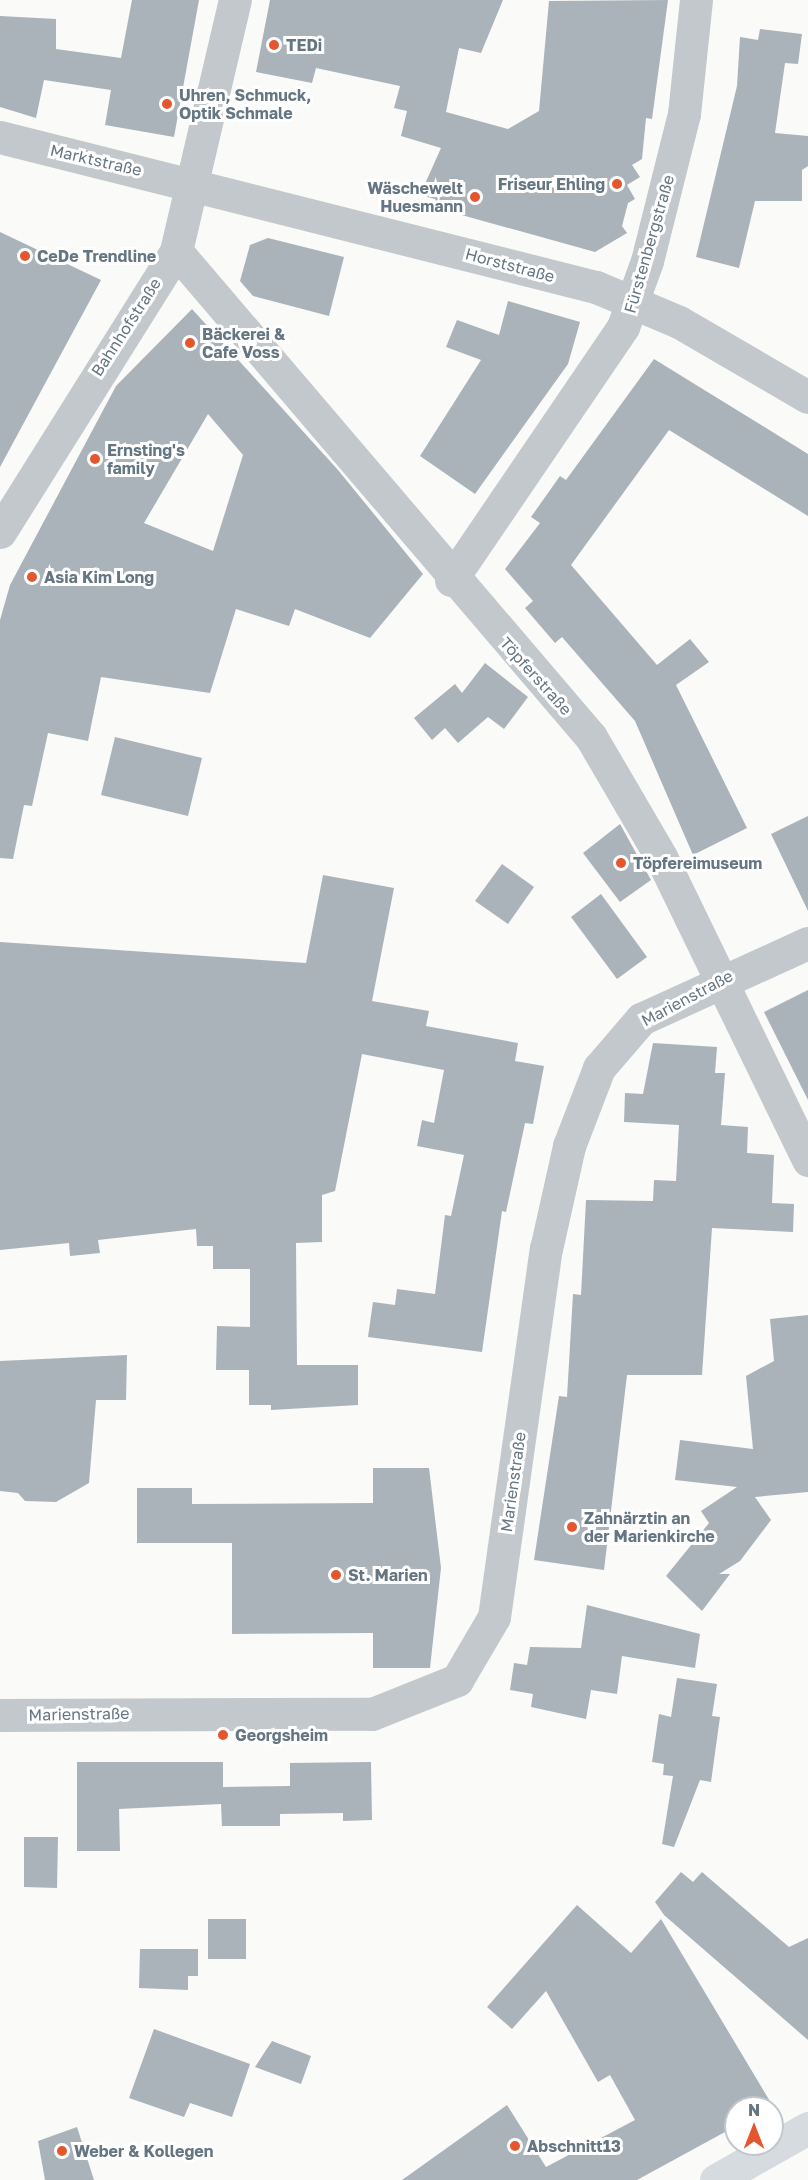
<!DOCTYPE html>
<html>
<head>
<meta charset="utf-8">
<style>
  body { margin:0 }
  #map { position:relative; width:808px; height:2180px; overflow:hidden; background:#fafaf8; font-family:"Golos Text",sans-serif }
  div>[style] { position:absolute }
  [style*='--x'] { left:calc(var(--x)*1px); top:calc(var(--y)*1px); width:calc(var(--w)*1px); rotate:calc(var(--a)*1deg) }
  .building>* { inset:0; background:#aab3b9 }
  .minor>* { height:33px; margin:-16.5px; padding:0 16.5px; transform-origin:16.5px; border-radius:16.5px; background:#c3c8cc }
  .major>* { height:33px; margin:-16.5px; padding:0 16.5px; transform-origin:16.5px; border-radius:16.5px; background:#d6dbdf }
  .dots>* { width:16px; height:16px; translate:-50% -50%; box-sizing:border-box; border:3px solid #fff; border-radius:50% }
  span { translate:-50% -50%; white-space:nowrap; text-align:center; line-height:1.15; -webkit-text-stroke:6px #fff; paint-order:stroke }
  .poi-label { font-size:16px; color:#657683; font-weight:700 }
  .left { translate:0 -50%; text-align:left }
  .right { translate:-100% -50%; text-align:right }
  .street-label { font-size:16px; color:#657683 }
  .north { position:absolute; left:724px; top:2096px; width:60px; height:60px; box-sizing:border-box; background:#fff; border:2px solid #c1c8cd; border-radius:50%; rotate:0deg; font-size:16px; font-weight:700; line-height:24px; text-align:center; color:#657683 }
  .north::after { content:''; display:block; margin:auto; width:21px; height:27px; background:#e4572e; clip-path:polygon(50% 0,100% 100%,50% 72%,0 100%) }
</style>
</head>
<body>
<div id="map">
  <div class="building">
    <div style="clip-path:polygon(132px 0,199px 0,174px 137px,105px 125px,111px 90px,44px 80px,36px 118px,0 107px,0 16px,56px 19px,56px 49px,121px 58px)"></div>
    <div style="clip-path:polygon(270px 0,503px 0,481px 53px,459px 48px,446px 112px,508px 129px,539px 111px,549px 1px,668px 0,652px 119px,646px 118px,642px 159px,632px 165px,640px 177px,627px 185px,635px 199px,628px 203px,622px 226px,627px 233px,595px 252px,440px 209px,435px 199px,420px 195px,441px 148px,401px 136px,407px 111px,394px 108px,400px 86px,316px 68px,312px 83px,256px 72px)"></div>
    <div style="clip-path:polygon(760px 29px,802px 34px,798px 64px,785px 63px,775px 133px,808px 136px,808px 166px,802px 170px,802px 201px,755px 201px,739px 268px,696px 257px,737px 86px,740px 37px,758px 40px)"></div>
    <div style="clip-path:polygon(0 232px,101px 280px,0 467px)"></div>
    <div style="clip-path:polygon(268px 238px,344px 257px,329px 316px,253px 296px,240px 281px,250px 245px)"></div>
    <div style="clip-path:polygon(508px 301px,580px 322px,568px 364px,475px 494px,420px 456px,481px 360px,446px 347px,457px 320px,499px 335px)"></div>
    <div style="clip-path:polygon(evenodd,192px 309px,338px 470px,423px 574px,370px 638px,295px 609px,289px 626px,236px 609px,210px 693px,101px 677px,88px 741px,48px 733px,32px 806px,24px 805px,13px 859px,0 858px,0 620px,10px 585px,116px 386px,192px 309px,208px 414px,243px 455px,213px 551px,144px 523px,208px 414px)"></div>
    <div style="clip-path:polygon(654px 359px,808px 454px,808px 516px,669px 430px,571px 565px,657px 665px,690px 639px,709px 662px,676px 685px,747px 828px,693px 855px,635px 721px,562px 637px,555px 643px,525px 608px,533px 601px,505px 569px,540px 523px,531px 517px,560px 476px,566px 480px)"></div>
    <div style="clip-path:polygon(485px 663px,528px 697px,504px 729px,488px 717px,458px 743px,445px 728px,432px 740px,414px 718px,455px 684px,462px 693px)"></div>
    <div style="clip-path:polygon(115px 737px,202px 758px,188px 816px,101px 795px)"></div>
    <div style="clip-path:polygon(808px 816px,808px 911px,771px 834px)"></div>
    <div style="clip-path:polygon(620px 824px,651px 880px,620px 902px,583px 853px)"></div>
    <div style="clip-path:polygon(502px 864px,534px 887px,508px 924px,475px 901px)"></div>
    <div style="clip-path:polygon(323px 875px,394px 888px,372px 1001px,429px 1011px,426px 1026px,518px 1043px,515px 1061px,544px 1066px,533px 1124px,525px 1123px,506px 1212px,502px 1211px,482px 1352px,368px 1337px,373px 1302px,395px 1305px,397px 1289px,435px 1294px,445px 1215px,451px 1216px,464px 1155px,417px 1146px,422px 1120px,434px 1123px,444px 1070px,362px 1054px,335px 1191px,322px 1195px,322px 1242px,296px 1243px,297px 1365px,358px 1365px,358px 1405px,271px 1410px,271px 1405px,249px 1405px,249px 1370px,216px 1370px,217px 1326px,250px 1327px,250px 1269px,213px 1269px,213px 1246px,197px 1246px,196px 1229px,98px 1240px,100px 1253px,70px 1256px,69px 1243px,0 1250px,0 942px,306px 963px)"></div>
    <div style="clip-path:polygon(601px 894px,647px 957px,617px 979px,571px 917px)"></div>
    <div style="clip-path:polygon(808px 990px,808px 1100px,764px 1012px)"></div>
    <div style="clip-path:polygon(653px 1043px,717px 1047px,715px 1073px,725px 1073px,721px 1125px,748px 1127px,747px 1153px,774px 1155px,772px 1203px,794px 1204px,793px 1232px,712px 1228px,702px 1375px,627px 1375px,604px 1570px,534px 1560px,559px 1396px,567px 1397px,573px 1294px,581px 1295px,586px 1200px,653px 1201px,654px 1180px,676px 1181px,679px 1125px,624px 1122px,625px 1093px,643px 1094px)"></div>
    <div style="clip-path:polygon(808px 1315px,808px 1492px,755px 1497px,771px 1520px,740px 1561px,719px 1574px,730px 1574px,702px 1611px,666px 1576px,709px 1523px,701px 1511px,737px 1487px,675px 1480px,680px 1440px,753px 1449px,746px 1376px,774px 1361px,770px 1319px)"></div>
    <div style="clip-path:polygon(127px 1355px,126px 1400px,96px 1400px,89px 1483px,56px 1502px,25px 1501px,18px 1493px,0 1491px,0 1361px)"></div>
    <div style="clip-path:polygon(373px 1468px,429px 1468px,441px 1568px,430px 1668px,373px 1668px,373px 1633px,232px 1634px,232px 1543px,137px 1543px,137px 1488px,192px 1488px,192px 1504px,373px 1503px)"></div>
    <div style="clip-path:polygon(587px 1605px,700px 1634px,695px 1668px,622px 1656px,617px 1694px,591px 1690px,586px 1719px,531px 1707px,533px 1694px,510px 1690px,514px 1663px,527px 1665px,530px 1647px,581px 1648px)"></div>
    <div style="clip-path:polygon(677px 1678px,717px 1684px,712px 1716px,720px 1717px,711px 1782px,700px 1780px,674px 1847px,662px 1844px,673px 1776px,663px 1775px,664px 1764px,652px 1762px,659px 1714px,671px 1717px)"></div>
    <div style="clip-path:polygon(77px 1762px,223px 1762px,223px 1787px,290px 1786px,290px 1763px,371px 1762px,372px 1820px,343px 1821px,343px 1813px,280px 1814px,280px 1826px,222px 1826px,221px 1804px,119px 1809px,120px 1851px,77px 1851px)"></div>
    <div style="clip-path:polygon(24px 1837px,58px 1837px,57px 1888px,24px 1887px)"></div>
    <div style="clip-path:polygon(681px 1872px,693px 1882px,702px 1872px,789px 1947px,808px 1938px,808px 2040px,664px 1915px,655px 1902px)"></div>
    <div style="clip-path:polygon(577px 1905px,631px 1953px,661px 1919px,774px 2108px,736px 2108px,736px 2126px,637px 2180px,402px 2180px,507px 2105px,546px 2167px,635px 2120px,610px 2075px,598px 2082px,546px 1991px,512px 2029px,487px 2007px)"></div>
    <div style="clip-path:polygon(208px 1919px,246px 1919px,246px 1959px,208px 1959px)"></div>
    <div style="clip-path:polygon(140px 1949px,198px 1949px,198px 1976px,188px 1976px,188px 1990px,139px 1988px)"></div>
    <div style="clip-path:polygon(154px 2029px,250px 2064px,232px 2117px,190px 2103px,184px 2117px,129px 2098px)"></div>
    <div style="clip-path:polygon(272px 2041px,311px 2056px,301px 2084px,255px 2067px)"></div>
    <div style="clip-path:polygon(77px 2127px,94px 2180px,45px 2180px,38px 2141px)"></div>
  </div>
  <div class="minor">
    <div style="--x:0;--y:137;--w:615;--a:14.13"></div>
    <div style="--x:596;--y:287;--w:90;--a:22.9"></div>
    <div style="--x:679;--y:322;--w:149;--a:30.2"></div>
    <div style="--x:176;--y:251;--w:639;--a:49.51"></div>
    <div style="--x:591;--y:737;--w:139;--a:59.7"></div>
    <div style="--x:661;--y:857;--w:337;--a:64.1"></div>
    <div style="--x:0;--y:532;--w:332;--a:-57.9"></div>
    <div style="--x:176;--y:251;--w:258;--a:-76.8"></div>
    <div style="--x:451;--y:580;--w:306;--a:-55.8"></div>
    <div style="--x:623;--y:327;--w:70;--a:-70"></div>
    <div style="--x:647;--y:261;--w:152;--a:-75.9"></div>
    <div style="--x:684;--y:114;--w:115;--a:-84"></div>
    <div style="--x:0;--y:1715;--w:372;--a:-0.2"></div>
    <div style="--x:372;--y:1714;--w:92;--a:-21.8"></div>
    <div style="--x:457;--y:1680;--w:73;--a:-59.6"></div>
    <div style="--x:494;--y:1617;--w:372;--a:-82"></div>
    <div style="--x:546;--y:1249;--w:106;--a:-77.4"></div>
    <div style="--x:569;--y:1146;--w:84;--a:-69"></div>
    <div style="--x:599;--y:1068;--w:65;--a:-49.4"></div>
    <div style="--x:641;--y:1019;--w:183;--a:-24.5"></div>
  </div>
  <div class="major">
    <div style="--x:716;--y:2180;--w:106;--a:-29.5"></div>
  </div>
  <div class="dots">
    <div style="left:274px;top:45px;background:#e4572e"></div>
    <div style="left:167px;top:104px;background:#e4572e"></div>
    <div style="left:617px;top:184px;background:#e4572e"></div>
    <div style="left:475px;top:197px;background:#e4572e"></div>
    <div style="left:25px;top:256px;background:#e4572e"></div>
    <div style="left:190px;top:343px;background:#e4572e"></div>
    <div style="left:95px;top:459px;background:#e4572e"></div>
    <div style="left:32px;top:577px;background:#e4572e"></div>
    <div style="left:621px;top:863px;background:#e4572e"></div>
    <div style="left:572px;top:1527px;background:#e4572e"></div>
    <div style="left:336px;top:1575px;background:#e4572e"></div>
    <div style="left:223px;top:1735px;background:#e4572e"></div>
    <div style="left:515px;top:2146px;background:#e4572e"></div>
    <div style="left:62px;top:2151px;background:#e4572e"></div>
  </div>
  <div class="poi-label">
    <span class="left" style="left:286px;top:45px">TEDi</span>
    <span class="left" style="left:179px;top:104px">Uhren, Schmuck,<br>Optik Schmale</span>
    <span class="right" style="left:605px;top:184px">Friseur Ehling</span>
    <span class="right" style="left:463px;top:197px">Wäschewelt<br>Huesmann</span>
    <span class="left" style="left:37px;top:256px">CeDe Trendline</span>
    <span class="left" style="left:202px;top:343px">Bäckerei &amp;<br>Cafe Voss</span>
    <span class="left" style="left:107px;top:459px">Ernsting's<br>family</span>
    <span class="left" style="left:44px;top:577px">Asia Kim Long</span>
    <span class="left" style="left:633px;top:863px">Töpfereimuseum</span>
    <span class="left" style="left:584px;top:1527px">Zahnärztin an<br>der Marienkirche</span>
    <span class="left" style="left:348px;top:1575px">St. Marien</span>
    <span class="left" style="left:235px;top:1735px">Georgsheim</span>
    <span class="left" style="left:527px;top:2146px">Abschnitt13</span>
    <span class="left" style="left:74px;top:2151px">Weber &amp; Kollegen</span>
  </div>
  <div class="street-label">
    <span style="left:96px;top:160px;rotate:13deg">Marktstraße</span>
    <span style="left:649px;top:244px;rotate:-74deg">Fürstenbergstraße</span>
    <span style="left:510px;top:265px;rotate:15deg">Horststraße</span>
    <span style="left:126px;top:327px;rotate:-57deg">Bahnhofstraße</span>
    <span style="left:536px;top:676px;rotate:48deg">Töpferstraße</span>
    <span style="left:687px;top:998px;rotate:-28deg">Marienstraße</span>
    <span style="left:513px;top:1482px;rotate:-82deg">Marienstraße</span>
    <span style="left:79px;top:1714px;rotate:-1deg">Marienstraße</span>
  </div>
  <div class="north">N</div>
</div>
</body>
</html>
